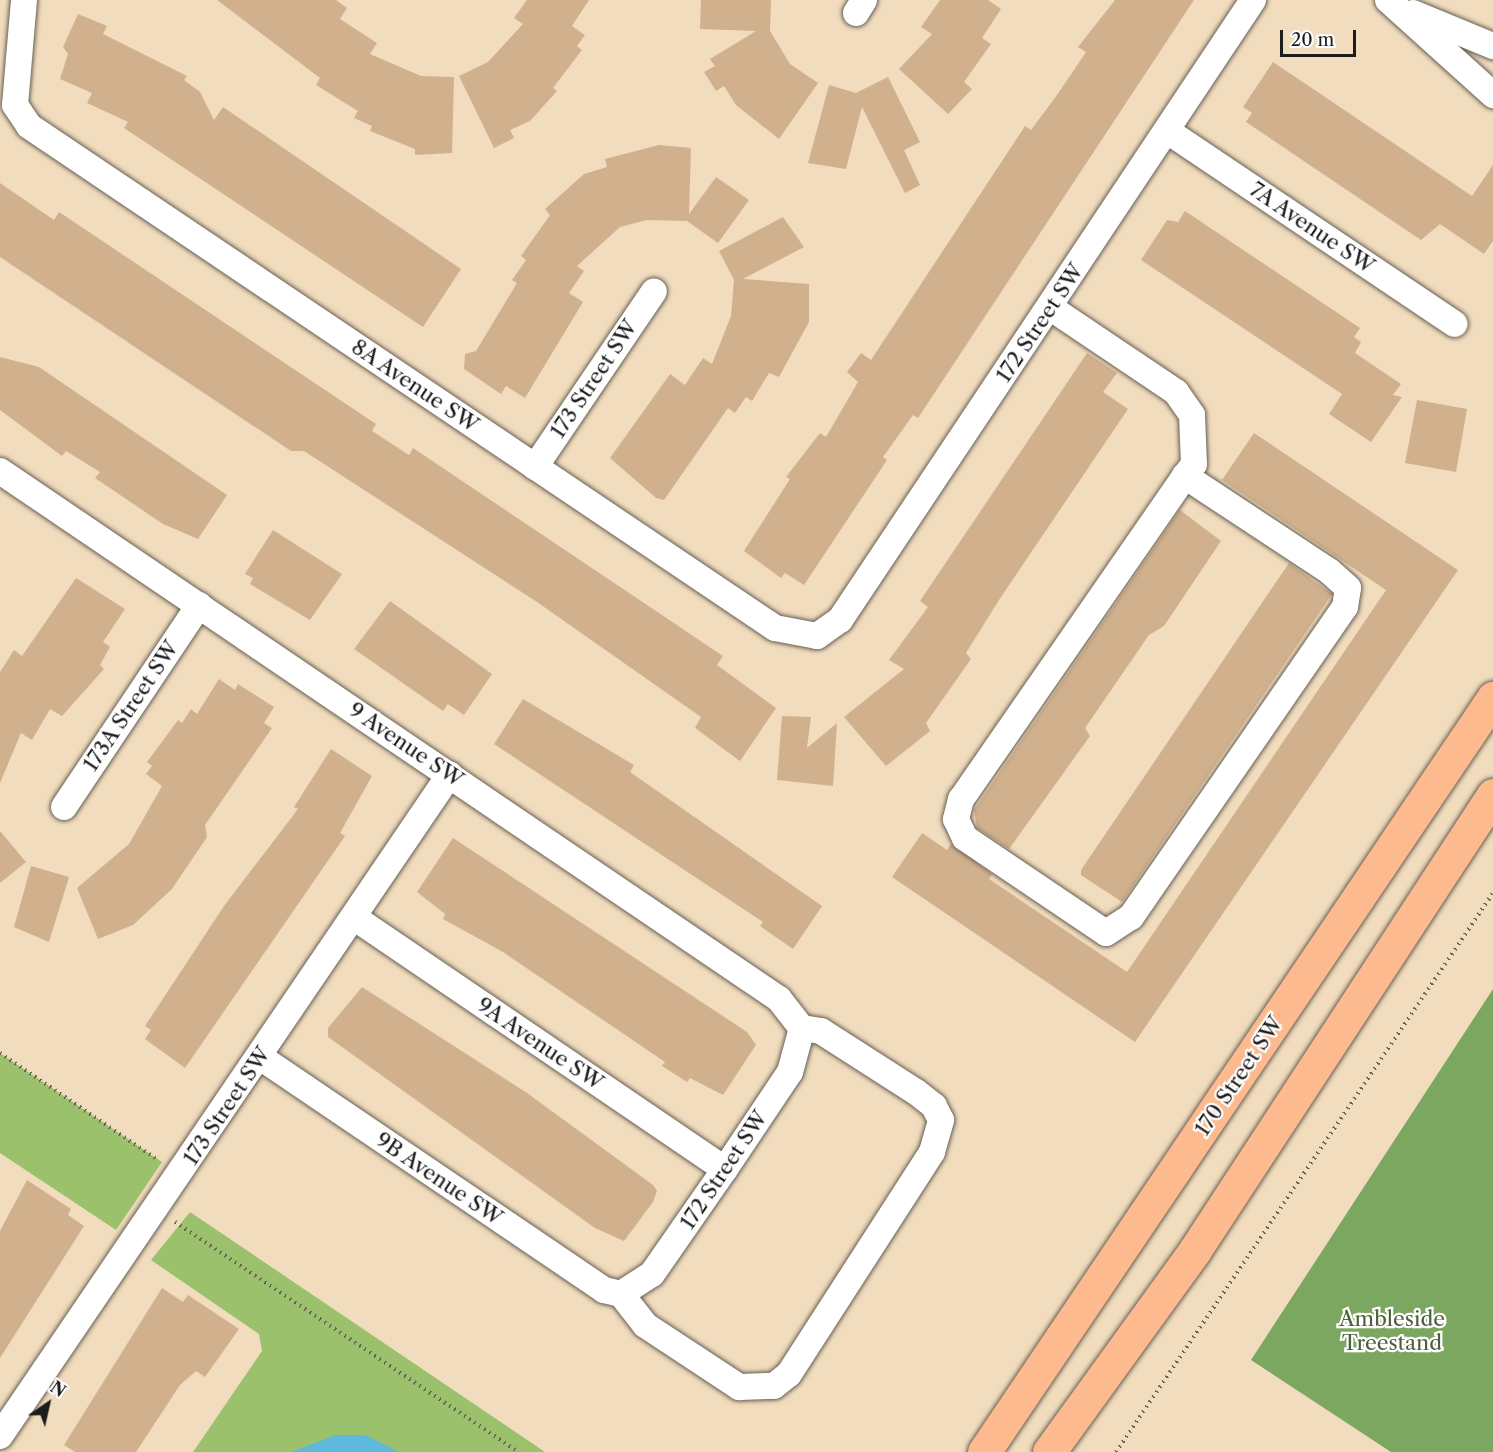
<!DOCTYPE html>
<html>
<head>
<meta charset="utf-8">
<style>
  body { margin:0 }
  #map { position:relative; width:1493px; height:1452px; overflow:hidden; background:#f1dcbd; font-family:"Libre Caslon Text",serif }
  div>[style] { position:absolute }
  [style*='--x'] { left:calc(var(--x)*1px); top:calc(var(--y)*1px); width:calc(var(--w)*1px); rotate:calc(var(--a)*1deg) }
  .green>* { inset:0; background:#9bc16d }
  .forest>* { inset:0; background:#7ca760 }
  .water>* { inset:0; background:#5eb9dc }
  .building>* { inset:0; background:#d1b18d }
  .path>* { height:4px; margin-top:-2px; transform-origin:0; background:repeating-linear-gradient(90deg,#675f54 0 1.5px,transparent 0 6px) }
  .roads { filter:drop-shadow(0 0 2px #675f54) drop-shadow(0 0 2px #675f54) }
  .minor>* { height:26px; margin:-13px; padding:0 13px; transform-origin:13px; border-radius:13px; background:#fff }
  .major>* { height:33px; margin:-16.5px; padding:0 16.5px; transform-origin:16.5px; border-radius:16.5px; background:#fcba8e }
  span { translate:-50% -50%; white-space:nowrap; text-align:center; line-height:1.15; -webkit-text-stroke:4.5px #fff; paint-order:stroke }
  .street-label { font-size:21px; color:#1c1c1c }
  .park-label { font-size:21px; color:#4f5e3c }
  .north { position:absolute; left:18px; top:1374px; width:60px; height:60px; -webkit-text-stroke:4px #fff; paint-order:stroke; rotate:34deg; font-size:16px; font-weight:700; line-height:24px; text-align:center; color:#1c1c1c }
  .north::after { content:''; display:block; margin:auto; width:21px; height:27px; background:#1c1c1c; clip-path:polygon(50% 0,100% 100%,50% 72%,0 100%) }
  .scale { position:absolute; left:1280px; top:30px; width:76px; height:27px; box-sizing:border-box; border:3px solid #1c1c1c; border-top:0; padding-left:8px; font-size:18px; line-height:21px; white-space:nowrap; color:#1c1c1c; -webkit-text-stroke:4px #fff; paint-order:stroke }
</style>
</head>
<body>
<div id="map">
  <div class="green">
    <div style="clip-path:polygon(0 1053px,162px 1162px,116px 1230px,0 1153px)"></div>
    <div style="clip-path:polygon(190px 1212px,545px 1452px,193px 1452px,262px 1351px,259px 1334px,151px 1260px)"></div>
  </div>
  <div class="forest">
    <div style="clip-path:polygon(1493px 989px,1493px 1452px,1391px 1452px,1251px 1360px)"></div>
  </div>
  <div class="water">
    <div style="clip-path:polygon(336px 1435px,365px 1435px,399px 1452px,291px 1452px)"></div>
  </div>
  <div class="building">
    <div style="clip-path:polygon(217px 0,336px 0,347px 8px,340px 19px,377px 43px,370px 54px,421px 76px,454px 77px,452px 153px,415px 155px,415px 149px,370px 131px,372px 126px,354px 118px,358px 111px,316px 85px,320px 78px)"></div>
    <div style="clip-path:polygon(527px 0,589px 0,572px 26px,585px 35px,577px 46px,582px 50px,553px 88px,557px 91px,530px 121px,510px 130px,514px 138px,494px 148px,459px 76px,488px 62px,523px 24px,514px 18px)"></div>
    <div style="clip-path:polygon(701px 0,771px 0,770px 31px,790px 64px,818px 83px,779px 139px,736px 105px,724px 86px,716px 91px,704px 72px,715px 66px,710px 59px,756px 31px,700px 29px)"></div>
    <div style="clip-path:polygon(940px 0,988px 0,1001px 9px,982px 38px,991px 44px,964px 82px,972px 89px,948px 114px,899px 69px,932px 34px,921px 27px)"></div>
    <div style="clip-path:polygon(1115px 0,1194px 0,918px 418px,913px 415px,883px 457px,887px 460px,804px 585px,785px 573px,781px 578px,744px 551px,790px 479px,786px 477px,820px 433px,826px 437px,858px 382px,847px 372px,861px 353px,871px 360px,1025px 126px,1031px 130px,1057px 95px,1086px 52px,1078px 47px)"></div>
    <div style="clip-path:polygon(78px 14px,107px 26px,103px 34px,187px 76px,184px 80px,200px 92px,214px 120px,223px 107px,461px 269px,423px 327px,124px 128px,128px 122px,87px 103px,92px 93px,60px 79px,68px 54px,63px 47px)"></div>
    <div style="clip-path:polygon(1273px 62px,1472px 196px,1493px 165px,1493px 241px,1484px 254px,1440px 224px,1421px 240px,1246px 122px,1252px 113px,1243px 107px)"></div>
    <div style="clip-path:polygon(888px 77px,920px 142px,904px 150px,920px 185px,905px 193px,862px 107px,846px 169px,808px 163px,829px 85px,856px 93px)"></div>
    <div style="clip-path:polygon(659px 145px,691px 148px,689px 214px,716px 177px,749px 200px,718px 243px,687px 221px,647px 220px,620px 227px,577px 266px,584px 271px,569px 293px,583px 302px,525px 398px,506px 386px,501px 394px,464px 369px,465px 354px,476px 351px,517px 283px,512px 280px,526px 260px,521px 256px,550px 215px,545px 209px,584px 174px,607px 167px,605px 159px)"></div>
    <div style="clip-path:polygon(0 183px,54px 220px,59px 212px,376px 424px,372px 431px,409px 455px,413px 448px,723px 656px,717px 665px,776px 708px,740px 761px,695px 728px,701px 717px,537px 602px,304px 451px,291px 451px,0 257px)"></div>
    <div style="clip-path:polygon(1185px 211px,1360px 328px,1354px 337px,1361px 342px,1355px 353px,1401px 384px,1393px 395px,1402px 397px,1371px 442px,1329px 414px,1342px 394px,1141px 260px,1167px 220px,1178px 222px)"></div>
    <div style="clip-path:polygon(783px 217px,804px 247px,743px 279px,809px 284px,809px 322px,779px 377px,769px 373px,752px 401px,746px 397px,735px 413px,728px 408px,664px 500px,656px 498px,610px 458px,670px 374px,685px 385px,703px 358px,712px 364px,731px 316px,734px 280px,719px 251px)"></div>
    <div style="clip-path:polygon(1087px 353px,1117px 373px,1103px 392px,1128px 409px,999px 600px,966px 653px,971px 659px,926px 723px,930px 731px,886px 766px,844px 717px,904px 669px,889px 660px,928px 607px,920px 601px)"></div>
    <div style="clip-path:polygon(0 357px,39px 367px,227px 495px,198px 539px,163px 524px,95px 478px,100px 472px,66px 451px,62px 456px,0 410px)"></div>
    <div style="clip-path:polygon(1417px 400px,1467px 409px,1456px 472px,1405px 463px)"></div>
    <div style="clip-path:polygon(1254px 433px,1458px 570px,1135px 1042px,892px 877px,922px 833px,947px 850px,951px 844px,992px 874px,989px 879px,1127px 972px,1386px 590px,1222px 480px)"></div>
    <div style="clip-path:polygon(1180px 510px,1221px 541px,1164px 626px,1149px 635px,1085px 728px,1090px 736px,1009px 849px,977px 828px,974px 810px)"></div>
    <div style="clip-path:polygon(273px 530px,342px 574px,310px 620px,250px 584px,253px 578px,245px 574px)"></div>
    <div style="clip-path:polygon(1289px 563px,1332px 594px,1122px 902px,1081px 875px,1081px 870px)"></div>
    <div style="clip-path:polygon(76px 578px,125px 609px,103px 642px,110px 647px,100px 665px,104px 669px,62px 716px,50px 709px,32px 740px,21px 733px,0 783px,0 672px,14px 650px,22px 656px)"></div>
    <div style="clip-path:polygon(390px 601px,492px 674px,464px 715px,448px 704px,443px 711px,354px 649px)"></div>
    <div style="clip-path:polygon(219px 679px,235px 690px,238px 684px,274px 707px,264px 723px,272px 728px,205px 825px,207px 837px,172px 889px,133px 925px,98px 939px,77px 888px,129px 844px,162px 786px,146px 774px,152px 766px,147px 762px,178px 720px,182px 723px,191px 709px,197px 714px)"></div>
    <div style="clip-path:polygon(523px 699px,634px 765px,630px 772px,822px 906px,793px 949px,760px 926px,763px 922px,494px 744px)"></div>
    <div style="clip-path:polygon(782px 716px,811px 717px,807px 748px,837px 723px,833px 786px,777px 780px)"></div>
    <div style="clip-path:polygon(331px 749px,372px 776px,340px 833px,345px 836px,185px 1068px,145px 1039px,151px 1030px,145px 1026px,224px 906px,298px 809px,294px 807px)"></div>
    <div style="clip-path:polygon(0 831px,26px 862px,0 883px)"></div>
    <div style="clip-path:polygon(453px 838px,747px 1032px,756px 1045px,723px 1095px,690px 1078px,687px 1082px,662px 1066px,665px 1062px,503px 952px,443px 919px,445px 914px,417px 892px)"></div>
    <div style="clip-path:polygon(31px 866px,69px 877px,49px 942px,14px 927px)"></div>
    <div style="clip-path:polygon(362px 987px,527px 1093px,653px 1185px,657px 1191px,653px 1202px,624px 1241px,595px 1228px,328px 1037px,328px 1028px)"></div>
    <div style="clip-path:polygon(27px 1180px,71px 1209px,68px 1215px,84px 1226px,0 1358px,0 1231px)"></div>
    <div style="clip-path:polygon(162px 1288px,183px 1302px,188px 1295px,239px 1329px,205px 1377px,196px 1371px,180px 1385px,136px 1452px,75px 1452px,64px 1445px)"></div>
  </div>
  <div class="path">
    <div style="--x:0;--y:1053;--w:191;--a:34.1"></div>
    <div style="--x:175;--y:1222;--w:414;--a:33.8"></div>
    <div style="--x:1116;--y:1452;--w:674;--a:-56"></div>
  </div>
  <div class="roads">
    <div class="minor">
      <div style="--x:24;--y:0;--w:105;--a:94.9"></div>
      <div style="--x:15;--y:105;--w:25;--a:56"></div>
      <div style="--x:29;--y:126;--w:899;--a:33.94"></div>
      <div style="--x:775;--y:628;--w:43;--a:10.8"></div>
      <div style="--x:817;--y:636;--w:28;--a:-35"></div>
      <div style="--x:840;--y:620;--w:745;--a:-56.33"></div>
      <div style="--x:1388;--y:0;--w:142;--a:42.1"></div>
      <div style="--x:856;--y:13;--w:15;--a:-58"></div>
      <div style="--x:1413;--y:13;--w:87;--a:22.4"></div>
      <div style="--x:1169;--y:132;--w:344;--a:33.9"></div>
      <div style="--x:1051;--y:308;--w:151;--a:33.9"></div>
      <div style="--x:1176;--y:392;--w:28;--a:55"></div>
      <div style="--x:1192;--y:415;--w:49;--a:87.7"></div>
      <div style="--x:1194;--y:464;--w:15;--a:127"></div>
      <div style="--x:1185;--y:476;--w:393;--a:124.7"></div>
      <div style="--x:961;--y:799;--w:21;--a:104"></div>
      <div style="--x:956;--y:819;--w:21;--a:65"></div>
      <div style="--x:965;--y:838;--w:170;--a:34"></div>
      <div style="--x:1106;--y:933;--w:30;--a:-33"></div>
      <div style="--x:1131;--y:917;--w:377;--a:-55.4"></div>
      <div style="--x:1345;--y:607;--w:19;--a:-81"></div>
      <div style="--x:1348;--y:588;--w:25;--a:-138"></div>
      <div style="--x:1329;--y:571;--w:173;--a:-146.6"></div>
      <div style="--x:535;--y:467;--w:212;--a:-55.9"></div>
      <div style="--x:0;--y:471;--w:941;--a:34.13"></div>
      <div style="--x:779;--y:999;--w:37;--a:52"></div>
      <div style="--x:64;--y:807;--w:243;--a:-56.2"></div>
      <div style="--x:355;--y:918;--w:447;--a:34.2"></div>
      <div style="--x:260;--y:1057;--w:415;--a:34.1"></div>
      <div style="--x:604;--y:1290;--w:17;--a:13"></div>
      <div style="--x:621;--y:1294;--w:39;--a:52"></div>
      <div style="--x:645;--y:1325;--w:113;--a:33.4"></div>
      <div style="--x:739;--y:1387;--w:35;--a:-2"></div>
      <div style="--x:774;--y:1386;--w:19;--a:-39"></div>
      <div style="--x:789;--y:1374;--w:264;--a:-57.2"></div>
      <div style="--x:932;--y:1152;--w:33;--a:-74"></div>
      <div style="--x:941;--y:1120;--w:16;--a:-117"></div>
      <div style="--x:934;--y:1106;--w:23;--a:-142"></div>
      <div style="--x:916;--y:1092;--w:113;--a:-147.3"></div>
      <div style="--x:821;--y:1031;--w:19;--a:-171"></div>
      <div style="--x:621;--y:1294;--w:37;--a:-33"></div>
      <div style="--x:652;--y:1274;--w:128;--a:-55.2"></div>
      <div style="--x:725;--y:1169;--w:117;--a:-56.2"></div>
      <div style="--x:790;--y:1072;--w:46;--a:-74.7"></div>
      <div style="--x:0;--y:1436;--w:800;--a:-55.79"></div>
    </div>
    <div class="major">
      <div style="--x:984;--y:1452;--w:910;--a:-55.98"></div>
      <div style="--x:1049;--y:1452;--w:249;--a:-54.1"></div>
      <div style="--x:1195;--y:1250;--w:544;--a:-56.78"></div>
    </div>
  </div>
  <div class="street-label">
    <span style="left:1312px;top:228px;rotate:34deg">7A Avenue SW</span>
    <span style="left:1040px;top:323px;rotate:-56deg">172 Street SW</span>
    <span style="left:594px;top:379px;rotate:-56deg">173 Street SW</span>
    <span style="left:415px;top:386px;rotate:34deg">8A Avenue SW</span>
    <span style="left:131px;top:706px;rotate:-56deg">173A Street SW</span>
    <span style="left:406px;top:745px;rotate:34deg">9 Avenue SW</span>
    <span style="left:540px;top:1044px;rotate:34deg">9A Avenue SW</span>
    <span style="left:1239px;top:1076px;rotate:-56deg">170 Street SW</span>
    <span style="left:227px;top:1106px;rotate:-56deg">173 Street SW</span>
    <span style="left:724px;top:1170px;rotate:-56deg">172 Street SW</span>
    <span style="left:439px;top:1179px;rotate:34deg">9B Avenue SW</span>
  </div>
  <div class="park-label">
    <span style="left:1392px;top:1331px">Ambleside<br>Treestand</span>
  </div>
  <div class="north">N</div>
  <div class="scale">20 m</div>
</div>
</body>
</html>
